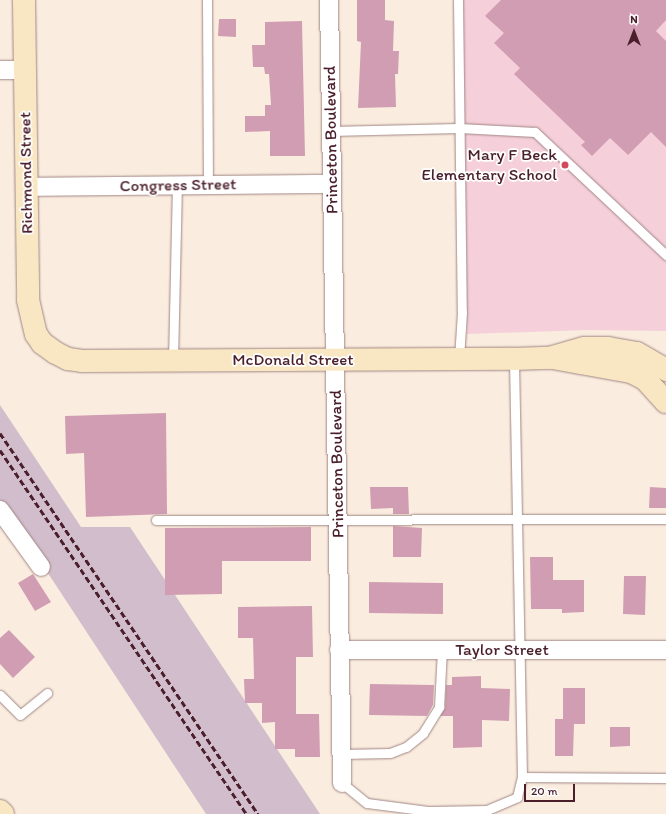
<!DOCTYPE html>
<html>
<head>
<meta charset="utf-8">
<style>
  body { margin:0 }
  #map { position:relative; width:666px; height:814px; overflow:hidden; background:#faeddf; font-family:Itim,sans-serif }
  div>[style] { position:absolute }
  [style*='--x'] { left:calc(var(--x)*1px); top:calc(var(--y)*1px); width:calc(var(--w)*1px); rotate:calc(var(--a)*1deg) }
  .built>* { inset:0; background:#f5cfda }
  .industrial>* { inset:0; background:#d1bdcb }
  .building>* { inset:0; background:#d19db2 }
  .roads { filter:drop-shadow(0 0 1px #a28685) drop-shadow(0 0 1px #a28685) }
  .lane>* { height:9px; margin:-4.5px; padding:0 4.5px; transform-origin:4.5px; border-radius:4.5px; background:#fff }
  .street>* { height:18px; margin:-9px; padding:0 9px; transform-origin:9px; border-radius:9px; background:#fff }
  .secondary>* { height:22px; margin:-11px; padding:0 11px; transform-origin:11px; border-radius:11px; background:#f9e7c3 }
  .rail>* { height:3px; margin-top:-1.5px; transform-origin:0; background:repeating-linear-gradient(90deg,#4a1f2b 0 6px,transparent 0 9px) }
  .dots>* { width:11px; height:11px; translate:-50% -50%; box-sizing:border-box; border:2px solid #fff; border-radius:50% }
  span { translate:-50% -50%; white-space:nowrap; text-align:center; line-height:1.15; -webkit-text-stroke:3.5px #fff; paint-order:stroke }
  .street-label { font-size:17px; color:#4a1f2b }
  .poi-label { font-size:17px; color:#4a1f2b }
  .right { translate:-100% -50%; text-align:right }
  .north { position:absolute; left:614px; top:12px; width:40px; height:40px; -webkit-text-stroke:3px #fff; paint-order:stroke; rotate:0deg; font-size:11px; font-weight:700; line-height:16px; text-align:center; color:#4a1f2b }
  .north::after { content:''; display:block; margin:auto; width:14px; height:18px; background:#4a1f2b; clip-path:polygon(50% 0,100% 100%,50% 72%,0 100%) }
  .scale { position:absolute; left:524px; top:784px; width:51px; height:18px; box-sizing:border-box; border:2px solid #4a1f2b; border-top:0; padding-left:5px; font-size:12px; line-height:14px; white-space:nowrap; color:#4a1f2b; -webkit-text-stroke:3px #fff; paint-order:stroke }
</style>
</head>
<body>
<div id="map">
  <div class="built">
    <div style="clip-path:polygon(463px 0,666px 0,666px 331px,587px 330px,467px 334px)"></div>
  </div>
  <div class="industrial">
    <div style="clip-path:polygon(0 405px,81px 527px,130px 527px,320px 814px,206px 814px,0 500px)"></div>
  </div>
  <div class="building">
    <div style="clip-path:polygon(357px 0,385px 0,385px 20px,394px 21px,393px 51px,399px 51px,398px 74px,395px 74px,396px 107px,358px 108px,361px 42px,357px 41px)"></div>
    <div style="clip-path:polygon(501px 0,666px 0,666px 20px,656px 31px,666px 41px,666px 147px,651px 132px,628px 155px,610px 138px,592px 156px,581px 145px,585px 142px,514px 74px,520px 68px,494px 43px,504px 33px,485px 16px)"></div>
    <div style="clip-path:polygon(219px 19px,236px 19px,236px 37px,218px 36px)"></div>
    <div style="clip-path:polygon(302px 21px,305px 156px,270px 156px,270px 131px,245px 132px,245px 116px,265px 116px,265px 105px,271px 105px,269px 74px,265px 74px,264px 67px,253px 67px,252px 45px,265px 45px,265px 22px)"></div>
    <div style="clip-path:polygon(166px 413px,167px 514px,86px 517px,84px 453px,66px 454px,65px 416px)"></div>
    <div style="clip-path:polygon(370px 487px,408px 487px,409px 514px,393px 514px,393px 508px,371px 509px)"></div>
    <div style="clip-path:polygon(650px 487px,666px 488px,666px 508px,649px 508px)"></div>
    <div style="clip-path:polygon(393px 526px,422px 528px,421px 557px,393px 557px)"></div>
    <div style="clip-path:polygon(311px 527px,311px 561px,222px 561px,222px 594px,165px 595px,165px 528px)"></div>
    <div style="clip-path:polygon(530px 557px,553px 557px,553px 580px,584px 580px,584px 612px,562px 613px,562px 609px,531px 609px)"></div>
    <div style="clip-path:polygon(33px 574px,51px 602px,35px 611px,18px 583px)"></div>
    <div style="clip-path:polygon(624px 576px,646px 576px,645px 615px,623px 614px)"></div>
    <div style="clip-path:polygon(369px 582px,443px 583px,443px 614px,369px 613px)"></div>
    <div style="clip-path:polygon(312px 606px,313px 657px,296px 657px,296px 714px,319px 714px,320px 757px,295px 757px,295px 749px,275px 749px,275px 722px,262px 723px,262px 703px,245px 703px,244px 679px,254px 679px,253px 638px,238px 638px,238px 607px)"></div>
    <div style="clip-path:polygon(9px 630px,35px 657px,13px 678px,0 664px,0 638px)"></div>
    <div style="clip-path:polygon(481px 676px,481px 688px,510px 689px,509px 721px,482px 720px,482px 747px,453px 748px,453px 716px,440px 716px,445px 708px,446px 685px,452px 685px,452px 677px)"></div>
    <div style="clip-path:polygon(370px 684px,434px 685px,433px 705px,427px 716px,369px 715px)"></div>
    <div style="clip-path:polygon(563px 688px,585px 688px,585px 724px,574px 724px,573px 756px,555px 756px,555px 719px,563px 719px)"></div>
    <div style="clip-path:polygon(610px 727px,630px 727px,630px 746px,610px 747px)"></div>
  </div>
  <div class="roads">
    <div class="lane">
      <div style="--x:207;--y:0;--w:184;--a:89.7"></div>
      <div style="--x:458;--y:0;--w:312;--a:89.3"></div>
      <div style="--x:462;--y:312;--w:47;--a:93.7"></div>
      <div style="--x:330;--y:131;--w:129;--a:-1.3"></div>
      <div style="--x:459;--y:128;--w:76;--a:3"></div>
      <div style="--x:535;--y:132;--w:180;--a:43.2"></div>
      <div style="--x:173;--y:360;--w:176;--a:-88.7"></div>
      <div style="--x:156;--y:520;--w:510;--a:-0.11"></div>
      <div style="--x:0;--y:695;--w:28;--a:45"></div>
      <div style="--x:20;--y:715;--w:35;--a:-39"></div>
      <div style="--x:341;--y:754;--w:49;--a:-1.2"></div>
      <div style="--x:390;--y:753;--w:17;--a:-21"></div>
      <div style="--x:406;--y:747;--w:22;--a:-39"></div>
      <div style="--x:423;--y:733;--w:31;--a:-58"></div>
      <div style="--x:439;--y:707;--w:57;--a:-87"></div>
      <div style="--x:522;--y:777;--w:144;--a:0.4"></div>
      <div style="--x:342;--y:783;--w:32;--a:39"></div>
      <div style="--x:367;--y:803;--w:63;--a:7.4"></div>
      <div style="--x:429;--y:811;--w:58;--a:-1"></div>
      <div style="--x:487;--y:810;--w:33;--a:-23"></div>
      <div style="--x:517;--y:797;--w:21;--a:-76"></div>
      <div style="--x:522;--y:777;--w:418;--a:-91.1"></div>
    </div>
    <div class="street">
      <div style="--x:329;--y:0;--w:783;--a:89.05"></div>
      <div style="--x:0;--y:70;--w:24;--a:0"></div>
      <div style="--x:26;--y:187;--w:305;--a:-0.6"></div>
      <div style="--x:0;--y:510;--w:70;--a:54.3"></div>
      <div style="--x:339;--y:650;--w:327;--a:0"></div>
    </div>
    <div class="secondary">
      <div style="--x:24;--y:0;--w:300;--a:89.2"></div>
      <div style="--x:28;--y:300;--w:35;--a:77"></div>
      <div style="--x:36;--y:334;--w:11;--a:56"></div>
      <div style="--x:42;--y:343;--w:17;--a:36"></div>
      <div style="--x:56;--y:353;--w:13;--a:27"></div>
      <div style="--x:68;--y:359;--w:14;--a:8"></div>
      <div style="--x:82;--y:361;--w:432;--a:-0.3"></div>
      <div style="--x:514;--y:359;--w:35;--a:-2"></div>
      <div style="--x:549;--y:358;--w:36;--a:-16"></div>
      <div style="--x:584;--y:348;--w:24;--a:0"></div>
      <div style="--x:608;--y:348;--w:29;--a:10"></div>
      <div style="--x:637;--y:353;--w:34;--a:30"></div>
      <div style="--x:553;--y:358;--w:79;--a:10.2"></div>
      <div style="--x:631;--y:372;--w:16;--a:27"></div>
      <div style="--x:645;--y:379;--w:31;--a:48"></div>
      <div style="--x:0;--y:811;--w:4;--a:45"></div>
    </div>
  </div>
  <div class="rail">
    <div style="--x:0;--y:433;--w:460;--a:55.9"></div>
    <div style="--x:0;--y:450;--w:439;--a:55.9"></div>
  </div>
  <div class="dots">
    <div style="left:565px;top:165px;background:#d1495b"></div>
  </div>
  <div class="street-label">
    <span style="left:331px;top:140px;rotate:-91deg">Princeton Boulevard</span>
    <span style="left:26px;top:173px;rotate:-91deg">Richmond Street</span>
    <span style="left:178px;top:185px;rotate:-1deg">Congress Street</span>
    <span style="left:293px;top:360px">McDonald Street</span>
    <span style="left:337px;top:464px;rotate:-91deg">Princeton Boulevard</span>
    <span style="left:502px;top:650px">Taylor Street</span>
  </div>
  <div class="poi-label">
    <span class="right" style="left:557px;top:165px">Mary F Beck<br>Elementary School</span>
  </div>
  <div class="north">N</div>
  <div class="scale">20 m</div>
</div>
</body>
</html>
